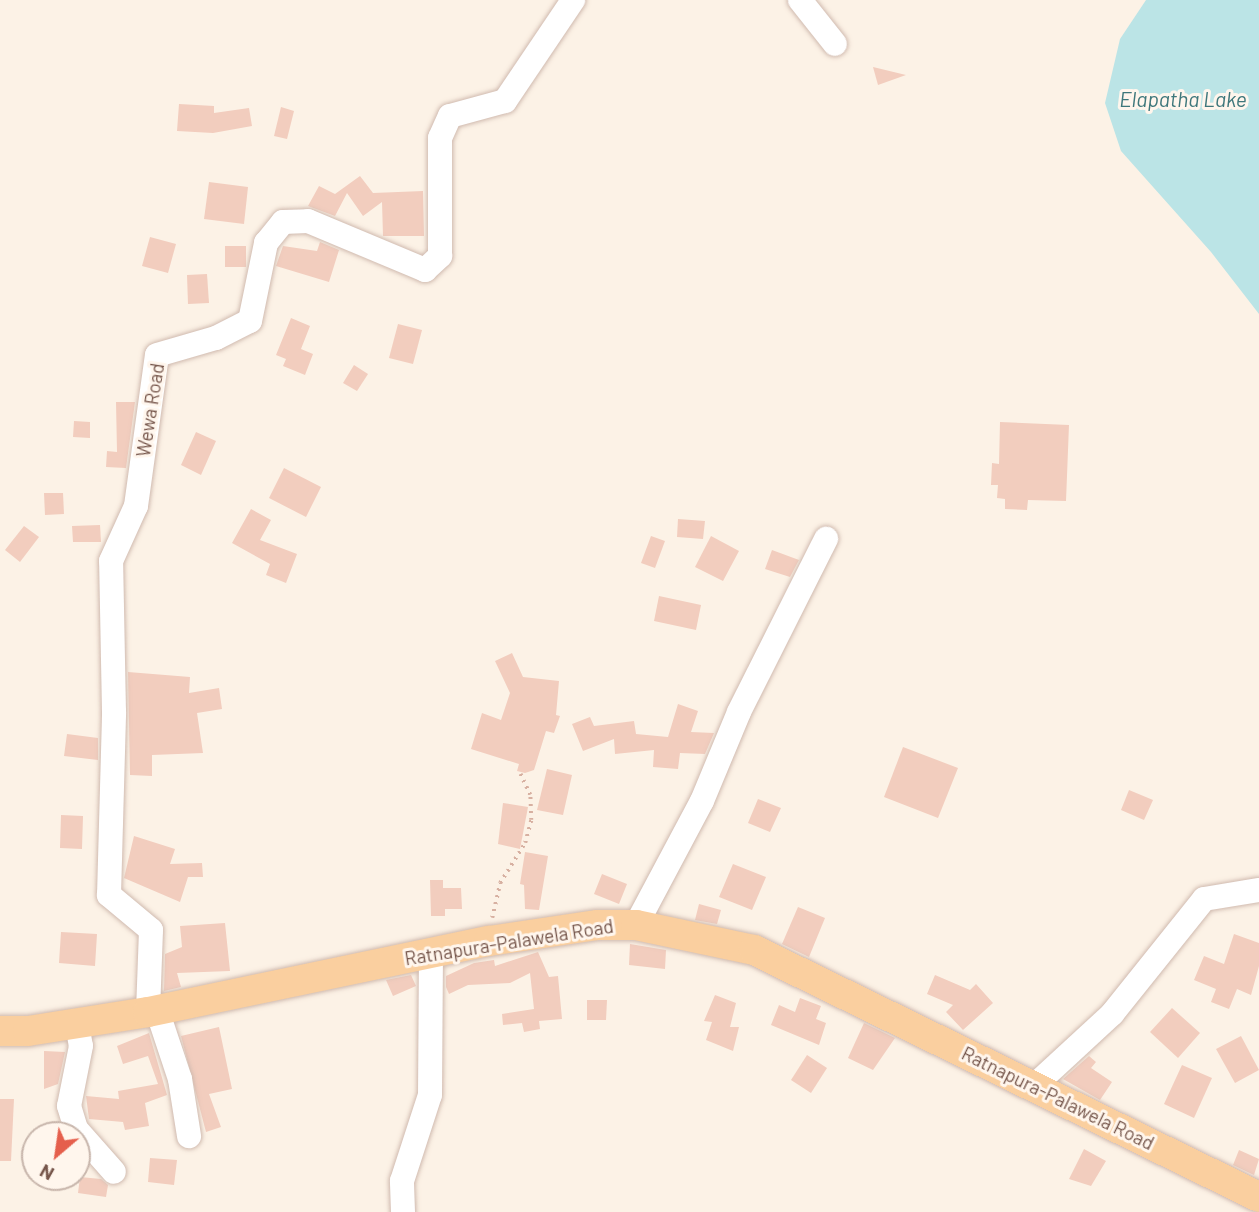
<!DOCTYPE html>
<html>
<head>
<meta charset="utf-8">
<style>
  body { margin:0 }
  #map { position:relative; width:1259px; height:1212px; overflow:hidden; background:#fcf2e6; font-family:Barlow,sans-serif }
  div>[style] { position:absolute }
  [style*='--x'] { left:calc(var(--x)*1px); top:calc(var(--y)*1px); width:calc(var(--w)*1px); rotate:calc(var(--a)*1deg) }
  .water>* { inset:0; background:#bbe4e6 }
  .building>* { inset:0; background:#f2cdbe }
  .path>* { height:3.5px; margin-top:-1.75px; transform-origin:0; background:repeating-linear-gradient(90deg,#d7b0a1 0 2px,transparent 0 7px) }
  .roads { filter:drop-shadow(0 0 2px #d0baaf) drop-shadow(0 0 2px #d0baaf) }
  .minor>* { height:24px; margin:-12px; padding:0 12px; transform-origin:12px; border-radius:12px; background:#fff }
  .major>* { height:30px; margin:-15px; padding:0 15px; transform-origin:15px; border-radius:15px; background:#facf9f }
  span { translate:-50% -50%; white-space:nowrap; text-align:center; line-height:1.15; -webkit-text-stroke:6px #fff6ed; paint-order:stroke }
  .street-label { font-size:19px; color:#76564b }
  .water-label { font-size:21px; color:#3e777b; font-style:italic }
  .north { position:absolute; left:21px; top:1121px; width:70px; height:70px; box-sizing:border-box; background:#fff6ed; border:2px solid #c8b6ac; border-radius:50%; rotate:209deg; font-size:19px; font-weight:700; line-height:28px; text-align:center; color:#76564b }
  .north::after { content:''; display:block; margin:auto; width:24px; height:32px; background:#e55f4c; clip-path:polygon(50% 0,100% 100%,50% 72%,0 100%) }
</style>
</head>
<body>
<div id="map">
  <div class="water">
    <div style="clip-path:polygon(1146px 0,1259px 0,1259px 314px,1211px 252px,1121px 151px,1105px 103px,1120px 39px)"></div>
  </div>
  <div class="building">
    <div style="clip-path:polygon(873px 67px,906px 75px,878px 85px)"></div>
    <div style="clip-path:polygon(179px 104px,214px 106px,214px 113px,249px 108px,252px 126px,213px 133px,177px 131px)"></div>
    <div style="clip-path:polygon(281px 107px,294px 111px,287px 139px,274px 136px)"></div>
    <div style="clip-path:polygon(360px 176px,373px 193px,423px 191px,424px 236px,383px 236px,382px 202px,363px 216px,347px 193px,335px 216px,308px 206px,319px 186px,335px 194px)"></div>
    <div style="clip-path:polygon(209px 182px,248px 187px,244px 224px,204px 219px)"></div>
    <div style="clip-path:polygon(150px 237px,176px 244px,168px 273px,142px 266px)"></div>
    <div style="clip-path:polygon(320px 242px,339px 250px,329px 282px,276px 266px,283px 246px,317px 251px)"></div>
    <div style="clip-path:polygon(225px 246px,246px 246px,246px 267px,225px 267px)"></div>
    <div style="clip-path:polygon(207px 274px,209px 303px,188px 304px,187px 275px)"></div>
    <div style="clip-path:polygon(291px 318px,310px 326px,301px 349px,313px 354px,305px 375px,283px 366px,286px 359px,276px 355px)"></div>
    <div style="clip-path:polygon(398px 324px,422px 330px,413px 364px,389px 358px)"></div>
    <div style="clip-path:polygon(354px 365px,368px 374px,357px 391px,343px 383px)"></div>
    <div style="clip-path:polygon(116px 402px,135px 402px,126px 468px,106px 467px,107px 451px,117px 452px)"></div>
    <div style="clip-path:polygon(74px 421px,90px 422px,90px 438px,73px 437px)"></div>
    <div style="clip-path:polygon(1000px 422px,1069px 425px,1066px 501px,1028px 500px,1027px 510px,1005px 509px,1005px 499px,997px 498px,998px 485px,991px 485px,992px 463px,999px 464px)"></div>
    <div style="clip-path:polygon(196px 432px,216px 441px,201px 475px,181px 465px)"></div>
    <div style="clip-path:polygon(284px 468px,321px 487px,306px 517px,269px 498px)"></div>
    <div style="clip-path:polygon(44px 493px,63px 493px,64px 514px,45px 515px)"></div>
    <div style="clip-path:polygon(251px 509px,271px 520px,260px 540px,297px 554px,286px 583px,266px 575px,270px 564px,232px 543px)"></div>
    <div style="clip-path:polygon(678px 519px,705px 521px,703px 539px,677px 537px)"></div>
    <div style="clip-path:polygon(100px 525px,101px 542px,73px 542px,72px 526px)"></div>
    <div style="clip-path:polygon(24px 526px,39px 537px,20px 562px,5px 550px)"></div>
    <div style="clip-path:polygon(651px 536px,665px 541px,655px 568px,641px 563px)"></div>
    <div style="clip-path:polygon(711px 536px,739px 551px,723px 581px,695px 567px)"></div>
    <div style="clip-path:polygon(772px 550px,799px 560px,790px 577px,765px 569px)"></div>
    <div style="clip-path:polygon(659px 596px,701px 605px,696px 630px,654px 621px)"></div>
    <div style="clip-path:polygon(512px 653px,523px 677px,559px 681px,556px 715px,560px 716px,554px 733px,546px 731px,534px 770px,525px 773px,517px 771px,519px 764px,471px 749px,482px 713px,501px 720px,510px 693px,495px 661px)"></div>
    <div style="clip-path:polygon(128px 672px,190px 677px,189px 693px,219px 688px,222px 709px,197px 713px,203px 753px,152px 755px,152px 776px,130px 775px)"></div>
    <div style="clip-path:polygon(678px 704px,698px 711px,691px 732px,714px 733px,705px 754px,680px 753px,678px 769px,653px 767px,654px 750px,615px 754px,614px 739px,583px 751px,572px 724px,590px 717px,594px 726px,634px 721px,636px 734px,668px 737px)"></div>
    <div style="clip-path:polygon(67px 734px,98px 738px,98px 760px,64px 756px)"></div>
    <div style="clip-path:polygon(903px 747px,958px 768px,938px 818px,884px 797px)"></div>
    <div style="clip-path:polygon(547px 769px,572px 775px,563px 815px,537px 810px)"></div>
    <div style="clip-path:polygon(1129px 790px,1153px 800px,1144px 820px,1121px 810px)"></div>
    <div style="clip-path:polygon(758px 799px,781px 808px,770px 832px,748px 823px)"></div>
    <div style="clip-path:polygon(503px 803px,528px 807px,520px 849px,498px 844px)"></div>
    <div style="clip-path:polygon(61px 815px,83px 816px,82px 849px,60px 848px)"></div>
    <div style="clip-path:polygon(134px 836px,175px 849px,170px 864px,202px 863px,203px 877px,188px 877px,180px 902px,124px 878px)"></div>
    <div style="clip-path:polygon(525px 852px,548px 856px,539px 910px,525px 909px,524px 885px,520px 884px)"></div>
    <div style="clip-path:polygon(733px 864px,766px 877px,752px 910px,719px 897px)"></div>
    <div style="clip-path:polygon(602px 874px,627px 884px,619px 904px,594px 894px)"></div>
    <div style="clip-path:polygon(430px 880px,443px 880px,443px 888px,461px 888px,462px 909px,445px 909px,445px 916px,431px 916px)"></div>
    <div style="clip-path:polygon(699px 904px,721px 910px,717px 924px,695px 920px)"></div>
    <div style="clip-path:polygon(798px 907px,825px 918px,809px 957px,782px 944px)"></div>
    <div style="clip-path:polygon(225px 923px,230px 971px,177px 973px,181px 987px,164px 991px,165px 954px,182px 947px,180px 926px)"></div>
    <div style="clip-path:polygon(61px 932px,97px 934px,95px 966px,59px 963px)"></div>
    <div style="clip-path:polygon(1234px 934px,1259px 943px,1259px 966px,1251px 995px,1237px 989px,1229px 1009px,1211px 1002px,1216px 989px,1194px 980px,1204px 956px,1224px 964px)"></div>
    <div style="clip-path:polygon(630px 944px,666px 950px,665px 969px,629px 965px)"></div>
    <div style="clip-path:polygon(538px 952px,549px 977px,558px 976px,562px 1019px,539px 1021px,540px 1029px,524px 1032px,522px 1023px,503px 1025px,502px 1014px,534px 1009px,530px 973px,510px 983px,468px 985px,449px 994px,446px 987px,446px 976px,474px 963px,494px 960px,495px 966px)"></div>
    <div style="clip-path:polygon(411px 975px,416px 986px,393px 996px,386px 980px)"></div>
    <div style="clip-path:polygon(935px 975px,970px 990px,976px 984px,993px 1003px,963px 1030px,946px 1012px,953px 1005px,927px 994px)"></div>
    <div style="clip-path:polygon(715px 995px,736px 1003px,730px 1027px,739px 1027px,733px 1051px,706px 1040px,712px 1022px,704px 1021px)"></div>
    <div style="clip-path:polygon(800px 998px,821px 1006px,816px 1019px,826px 1023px,819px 1045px,771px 1025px,779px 1005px,795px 1012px)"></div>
    <div style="clip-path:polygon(587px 1000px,607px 1000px,606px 1020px,587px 1020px)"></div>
    <div style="clip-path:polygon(1172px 1008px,1200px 1033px,1178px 1058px,1150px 1032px)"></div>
    <div style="clip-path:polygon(864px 1023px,895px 1038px,873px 1070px,848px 1058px)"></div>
    <div style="clip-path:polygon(219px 1027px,232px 1089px,209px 1094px,221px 1127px,206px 1132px,181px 1036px)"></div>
    <div style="clip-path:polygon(149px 1033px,167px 1095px,145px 1103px,149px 1126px,125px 1130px,123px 1122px,89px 1119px,86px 1096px,119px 1099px,118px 1091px,158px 1084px,148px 1056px,123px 1064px,117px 1046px)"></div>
    <div style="clip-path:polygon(1241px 1036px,1259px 1070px,1235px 1083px,1216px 1049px)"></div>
    <div style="clip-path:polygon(44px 1051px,65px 1052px,58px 1084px,44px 1089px)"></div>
    <div style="clip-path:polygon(807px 1055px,827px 1068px,811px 1093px,791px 1080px)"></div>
    <div style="clip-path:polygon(1089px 1056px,1096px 1062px,1091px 1068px,1112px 1082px,1100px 1100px,1063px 1079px)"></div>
    <div style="clip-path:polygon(1182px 1065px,1212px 1078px,1194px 1118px,1164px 1104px)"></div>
    <div style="clip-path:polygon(0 1099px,14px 1099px,11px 1161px,0 1161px)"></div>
    <div style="clip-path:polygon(1084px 1149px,1106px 1161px,1091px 1186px,1069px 1179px)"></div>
    <div style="clip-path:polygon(1239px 1150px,1259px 1159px,1254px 1175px,1233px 1165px)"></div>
    <div style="clip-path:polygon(150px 1158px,177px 1160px,174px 1185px,148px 1182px)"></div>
    <div style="clip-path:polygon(80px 1177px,101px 1179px,108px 1185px,106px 1197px,78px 1193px)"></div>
  </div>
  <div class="path">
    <div style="--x:492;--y:918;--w:36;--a:-77"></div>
    <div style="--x:500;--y:883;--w:47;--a:-58"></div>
    <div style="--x:525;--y:843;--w:24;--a:-75"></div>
    <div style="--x:531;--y:820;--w:25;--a:-92"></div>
    <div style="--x:530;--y:795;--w:23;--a:-115"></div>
  </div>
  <div class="roads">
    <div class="minor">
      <div style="--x:800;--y:0;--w:56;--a:51.5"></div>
      <div style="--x:636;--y:925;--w:140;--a:-62"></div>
      <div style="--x:702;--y:801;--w:96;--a:-67.4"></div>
      <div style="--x:739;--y:712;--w:194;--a:-63.3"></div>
      <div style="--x:157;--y:1010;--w:73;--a:71.6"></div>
      <div style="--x:180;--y:1079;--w:58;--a:81"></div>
      <div style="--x:148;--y:1012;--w:82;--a:-87.9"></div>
      <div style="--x:151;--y:930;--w:55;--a:-140.2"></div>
      <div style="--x:109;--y:895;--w:183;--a:-88.4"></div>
      <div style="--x:114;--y:712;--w:151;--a:-91.1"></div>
      <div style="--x:111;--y:561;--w:60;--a:-65.6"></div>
      <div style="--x:136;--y:506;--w:152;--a:-82.1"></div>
      <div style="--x:157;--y:355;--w:61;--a:-16.1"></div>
      <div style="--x:216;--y:338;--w:38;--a:-27"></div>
      <div style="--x:250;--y:321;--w:80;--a:-78.4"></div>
      <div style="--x:266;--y:243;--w:27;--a:-51"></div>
      <div style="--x:283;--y:222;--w:25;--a:-2"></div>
      <div style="--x:308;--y:221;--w:127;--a:22.7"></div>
      <div style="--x:425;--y:270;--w:21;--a:-43"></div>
      <div style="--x:440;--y:256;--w:118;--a:-90"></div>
      <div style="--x:440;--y:138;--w:24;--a:-66"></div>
      <div style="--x:450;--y:116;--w:57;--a:-15.3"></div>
      <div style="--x:505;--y:101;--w:122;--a:-56"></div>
      <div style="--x:77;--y:1024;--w:22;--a:80"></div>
      <div style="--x:81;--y:1046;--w:61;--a:101.3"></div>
      <div style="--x:69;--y:1106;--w:24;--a:73"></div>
      <div style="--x:76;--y:1129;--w:57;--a:48.5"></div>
      <div style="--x:1034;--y:1086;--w:106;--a:-42.7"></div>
      <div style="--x:1112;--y:1014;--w:147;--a:-51.3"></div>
      <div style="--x:1204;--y:899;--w:56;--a:-9.3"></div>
      <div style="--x:403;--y:1212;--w:31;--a:-92"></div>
      <div style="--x:402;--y:1181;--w:90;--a:-72"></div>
      <div style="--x:430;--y:1095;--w:143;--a:-89.6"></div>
    </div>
    <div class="major">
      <div style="--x:0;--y:1031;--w:28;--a:0"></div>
      <div style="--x:28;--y:1031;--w:121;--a:-9"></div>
      <div style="--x:148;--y:1012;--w:348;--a:-11.8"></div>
      <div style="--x:489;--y:941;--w:110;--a:-8.4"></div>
      <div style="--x:598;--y:925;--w:38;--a:0"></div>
      <div style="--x:636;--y:925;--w:121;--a:12"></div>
      <div style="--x:754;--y:950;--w:562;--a:26.06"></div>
    </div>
  </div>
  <div class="street-label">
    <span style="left:150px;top:410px;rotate:-81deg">Wewa Road</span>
    <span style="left:509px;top:942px;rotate:-9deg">Ratnapura-Palawela Road</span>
    <span style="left:1058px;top:1098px;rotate:26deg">Ratnapura-Palawela Road</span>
  </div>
  <div class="water-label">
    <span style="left:1183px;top:99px">Elapatha Lake</span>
  </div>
  <div class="north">N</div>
</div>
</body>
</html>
